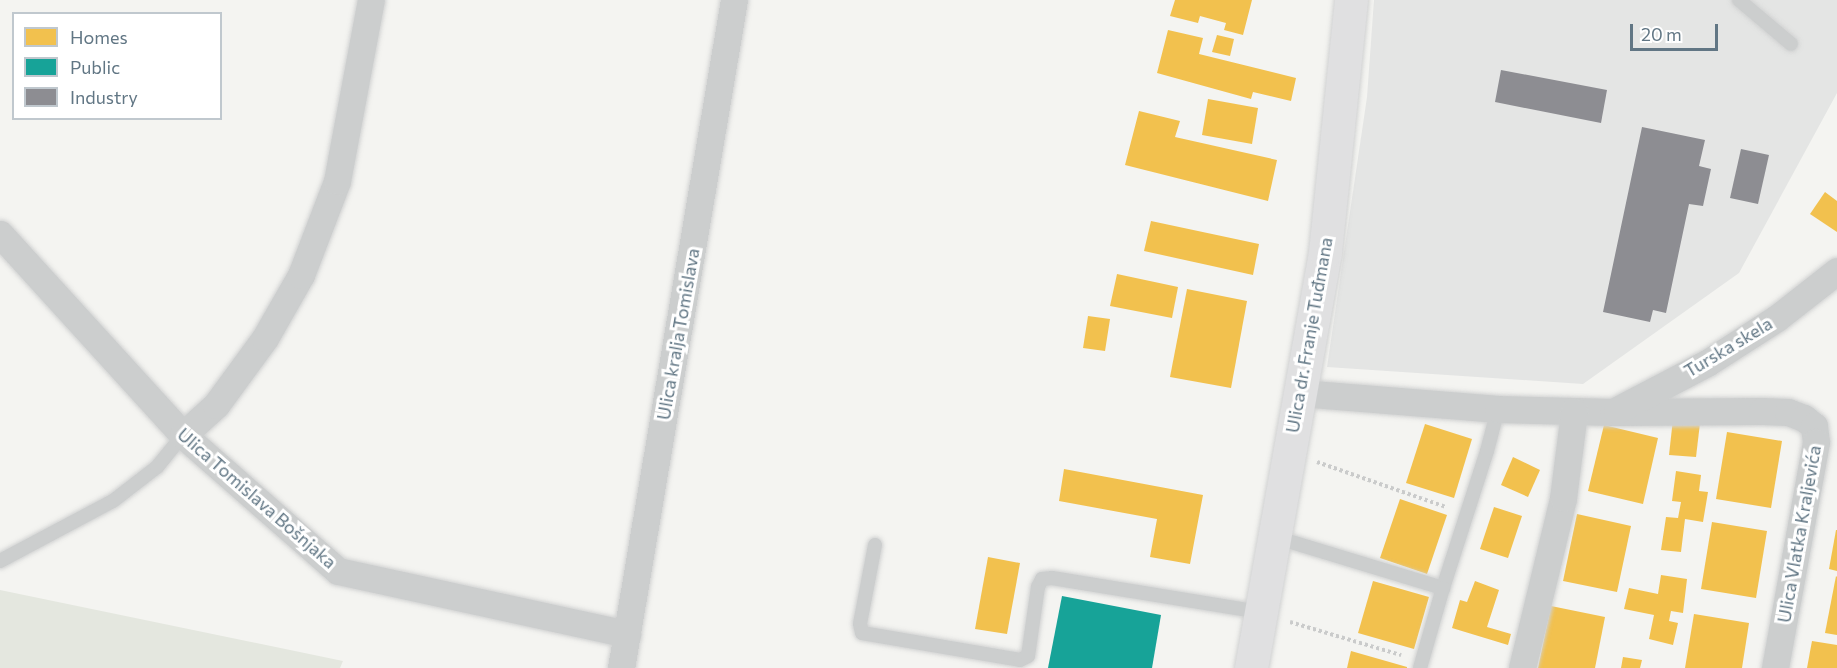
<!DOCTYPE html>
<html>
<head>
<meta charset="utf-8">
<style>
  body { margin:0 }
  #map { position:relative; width:1837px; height:668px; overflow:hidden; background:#f4f4f1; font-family:Commissioner,sans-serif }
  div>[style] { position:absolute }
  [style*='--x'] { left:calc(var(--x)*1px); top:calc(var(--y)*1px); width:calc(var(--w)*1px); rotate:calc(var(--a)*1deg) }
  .built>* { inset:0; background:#e4e5e4 }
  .green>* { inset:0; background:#e4e7df }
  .homes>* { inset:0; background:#f2c14e }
  .public>* { inset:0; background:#17a398 }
  .industry>* { inset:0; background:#8d8d92 }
  .path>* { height:4px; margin-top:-2px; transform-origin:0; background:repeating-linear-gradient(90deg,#cacbcb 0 3px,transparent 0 6px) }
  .roads { filter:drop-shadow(0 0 2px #d1d2d2) drop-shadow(0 0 2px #d1d2d2) }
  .lane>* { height:14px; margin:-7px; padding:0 7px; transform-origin:7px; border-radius:7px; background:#cccece }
  .street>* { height:27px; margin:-13.5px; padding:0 13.5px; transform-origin:13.5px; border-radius:13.5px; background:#cccece }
  .secondary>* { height:33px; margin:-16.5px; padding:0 16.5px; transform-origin:16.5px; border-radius:16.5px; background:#e0e0e1 }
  span { translate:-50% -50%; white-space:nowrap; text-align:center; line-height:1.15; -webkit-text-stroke:6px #fff; paint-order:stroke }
  .street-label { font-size:18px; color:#617684 }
  .legend { position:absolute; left:12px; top:12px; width:210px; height:108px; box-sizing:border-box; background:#fff; border:2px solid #c0c8ce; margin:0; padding:8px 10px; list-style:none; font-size:18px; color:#617684 }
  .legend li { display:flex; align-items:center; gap:12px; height:30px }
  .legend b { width:30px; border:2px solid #c0c8ce }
  .scale { position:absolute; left:1630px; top:24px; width:88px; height:27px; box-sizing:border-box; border:3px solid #617684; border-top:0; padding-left:8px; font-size:18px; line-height:21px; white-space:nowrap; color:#617684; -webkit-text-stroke:4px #fff; paint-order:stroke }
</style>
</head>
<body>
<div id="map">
  <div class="built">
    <div style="clip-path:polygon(1374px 0,1837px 0,1837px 93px,1739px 273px,1583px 384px,1327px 367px,1367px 97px)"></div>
  </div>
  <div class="green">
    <div style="clip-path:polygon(0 591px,0 590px,343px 661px,340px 668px,0 668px)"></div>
  </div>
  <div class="homes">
    <div style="clip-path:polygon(1175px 0,1252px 0,1243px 35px,1224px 30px,1226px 23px,1200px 16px,1198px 23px,1170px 16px)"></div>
    <div style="clip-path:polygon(1168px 30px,1203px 38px,1199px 54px,1296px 78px,1291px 101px,1253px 92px,1251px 99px,1157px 73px)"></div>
    <div style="clip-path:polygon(1217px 35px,1234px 39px,1230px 56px,1212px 52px)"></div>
    <div style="clip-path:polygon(1208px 99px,1258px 108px,1252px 144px,1202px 135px)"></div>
    <div style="clip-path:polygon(1139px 111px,1180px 121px,1175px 137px,1277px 160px,1268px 201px,1125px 165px)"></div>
    <div style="clip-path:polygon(1825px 192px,1837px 201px,1837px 232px,1810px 214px)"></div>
    <div style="clip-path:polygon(1151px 221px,1259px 244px,1253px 275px,1144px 251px)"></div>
    <div style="clip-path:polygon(1117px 274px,1178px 287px,1172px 318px,1110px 306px)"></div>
    <div style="clip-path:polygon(1187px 289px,1247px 301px,1231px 388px,1170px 377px)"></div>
    <div style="clip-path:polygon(1088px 316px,1110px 319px,1105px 351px,1083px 348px)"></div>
    <div style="clip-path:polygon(1673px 419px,1700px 423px,1696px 457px,1669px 455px)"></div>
    <div style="clip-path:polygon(1425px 424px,1472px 439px,1454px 498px,1406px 483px)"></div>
    <div style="clip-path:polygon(1604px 425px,1658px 438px,1643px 504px,1588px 491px)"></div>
    <div style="clip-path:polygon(1727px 432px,1782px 441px,1771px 508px,1716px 499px)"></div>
    <div style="clip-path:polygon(1513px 457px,1540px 470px,1528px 497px,1501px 485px)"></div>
    <div style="clip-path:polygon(1064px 469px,1203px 495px,1190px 564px,1150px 557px,1157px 519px,1059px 501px)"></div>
    <div style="clip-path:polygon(1676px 471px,1701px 475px,1699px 491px,1708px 492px,1703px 522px,1685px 519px,1681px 552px,1661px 550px,1666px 517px,1678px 518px,1681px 502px,1672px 501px)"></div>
    <div style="clip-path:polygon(1400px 499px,1447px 515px,1427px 574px,1380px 558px)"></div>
    <div style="clip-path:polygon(1494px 507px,1522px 516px,1508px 558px,1480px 549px)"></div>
    <div style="clip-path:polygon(1577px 514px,1631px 526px,1617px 592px,1563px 581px)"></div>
    <div style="clip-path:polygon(1712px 522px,1767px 531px,1756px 598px,1701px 589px)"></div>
    <div style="clip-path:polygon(1836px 530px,1837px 530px,1837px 571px,1829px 569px)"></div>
    <div style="clip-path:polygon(988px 557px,1020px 563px,1007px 634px,975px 629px)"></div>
    <div style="clip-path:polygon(1661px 575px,1687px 579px,1683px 613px,1671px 611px,1669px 621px,1678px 623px,1673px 645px,1649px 639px,1654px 615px,1624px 609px,1629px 588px,1658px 594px)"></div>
    <div style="clip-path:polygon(1836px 576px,1837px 577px,1837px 635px,1825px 633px)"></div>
    <div style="clip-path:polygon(1373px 581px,1429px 597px,1414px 649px,1358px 633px)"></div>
    <div style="clip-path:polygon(1475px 581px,1499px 590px,1487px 627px,1511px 634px,1508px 645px,1452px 628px,1460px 600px,1467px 602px)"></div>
    <div style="clip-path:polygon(1551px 606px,1605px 617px,1595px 668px,1538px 668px)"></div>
    <div style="clip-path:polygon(1694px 614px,1749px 623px,1742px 668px,1685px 668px)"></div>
    <div style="clip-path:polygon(1812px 641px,1837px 645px,1837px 668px,1807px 668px)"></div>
    <div style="clip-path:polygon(1351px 651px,1407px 667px,1407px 668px,1347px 668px)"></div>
    <div style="clip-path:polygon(1623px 657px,1642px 660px,1640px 668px,1621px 668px)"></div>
  </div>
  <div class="public">
    <div style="clip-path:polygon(1062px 596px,1161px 615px,1152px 668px,1048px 668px)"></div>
  </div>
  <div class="industry">
    <div style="clip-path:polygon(1501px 70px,1607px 90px,1601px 123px,1495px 102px)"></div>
    <div style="clip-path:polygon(1642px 127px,1705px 140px,1699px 166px,1711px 169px,1703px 206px,1689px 204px,1666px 313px,1653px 310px,1650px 322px,1603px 312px)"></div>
    <div style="clip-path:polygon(1741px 149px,1769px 155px,1758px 204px,1730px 198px)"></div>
  </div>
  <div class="path">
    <div style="--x:1317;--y:462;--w:137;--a:19.2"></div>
    <div style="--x:1290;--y:622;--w:116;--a:16.6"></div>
  </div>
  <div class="roads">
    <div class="lane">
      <div style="--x:1739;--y:0;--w:68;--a:40.2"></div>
      <div style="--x:1275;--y:537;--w:176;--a:16.9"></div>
      <div style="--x:1443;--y:588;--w:144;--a:-72.2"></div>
      <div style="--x:1487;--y:451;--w:43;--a:-75.3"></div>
      <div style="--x:875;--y:545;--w:80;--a:100.8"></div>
      <div style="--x:860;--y:624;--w:9;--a:77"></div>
      <div style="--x:862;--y:633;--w:160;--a:9.7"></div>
      <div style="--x:1020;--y:660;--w:9;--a:-27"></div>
      <div style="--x:1028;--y:656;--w:70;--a:-81.8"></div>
      <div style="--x:1038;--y:587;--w:9;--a:-63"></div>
      <div style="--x:1042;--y:579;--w:10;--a:-6"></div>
      <div style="--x:1052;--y:578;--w:210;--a:9.3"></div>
      <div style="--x:0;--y:561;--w:128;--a:-28"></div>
      <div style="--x:113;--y:501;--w:56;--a:-37.7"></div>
      <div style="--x:157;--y:467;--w:41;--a:-50.9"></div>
      <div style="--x:1420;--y:668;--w:83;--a:-74"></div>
    </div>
    <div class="street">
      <div style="--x:0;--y:234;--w:272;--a:47.7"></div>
      <div style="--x:183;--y:435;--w:206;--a:41.3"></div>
      <div style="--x:338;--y:571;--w:296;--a:12.3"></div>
      <div style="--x:1300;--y:393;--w:199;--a:4.6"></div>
      <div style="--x:1498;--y:409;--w:115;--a:1.5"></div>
      <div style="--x:1613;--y:412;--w:149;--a:-0.4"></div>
      <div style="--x:1762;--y:411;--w:26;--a:2"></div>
      <div style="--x:1788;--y:412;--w:17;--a:21"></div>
      <div style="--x:1804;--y:418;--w:13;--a:39"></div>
      <div style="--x:1814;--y:426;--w:16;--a:83"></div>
      <div style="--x:1816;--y:442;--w:230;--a:100.3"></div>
      <div style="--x:1617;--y:410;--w:102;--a:-27.6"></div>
      <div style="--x:1707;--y:363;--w:83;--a:-32.7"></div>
      <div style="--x:1777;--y:318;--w:76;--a:-38.1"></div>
      <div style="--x:183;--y:435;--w:45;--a:-42.3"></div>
      <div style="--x:216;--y:405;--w:83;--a:-53.8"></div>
      <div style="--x:265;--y:338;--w:73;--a:-60.3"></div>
      <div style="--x:301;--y:275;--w:101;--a:-69"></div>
      <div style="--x:337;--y:181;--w:184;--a:-79.4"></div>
      <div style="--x:621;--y:668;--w:677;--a:-80.4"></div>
      <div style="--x:1522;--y:668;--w:175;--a:-76.4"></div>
      <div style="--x:1563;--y:498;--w:87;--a:-82.7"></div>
    </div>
    <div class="secondary">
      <div style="--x:1251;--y:668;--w:423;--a:-79.9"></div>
      <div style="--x:1325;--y:252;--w:253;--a:-84.1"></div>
    </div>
  </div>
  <div class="street-label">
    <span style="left:678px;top:334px;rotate:-80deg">Ulica kralja Tomislava</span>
    <span style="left:1309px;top:335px;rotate:-80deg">Ulica dr. Franje Tuđmana</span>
    <span style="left:1728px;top:347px;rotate:-31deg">Turska skela</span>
    <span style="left:257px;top:498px;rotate:41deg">Ulica Tomislava Bošnjaka</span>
    <span style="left:1799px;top:534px;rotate:-80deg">Ulica Vlatka Kraljevića</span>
  </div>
  <ul class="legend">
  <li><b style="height:16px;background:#f2c14e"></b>Homes</li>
  <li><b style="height:16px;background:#17a398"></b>Public</li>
  <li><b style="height:16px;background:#8d8d92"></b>Industry</li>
  </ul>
  <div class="scale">20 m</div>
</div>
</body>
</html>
